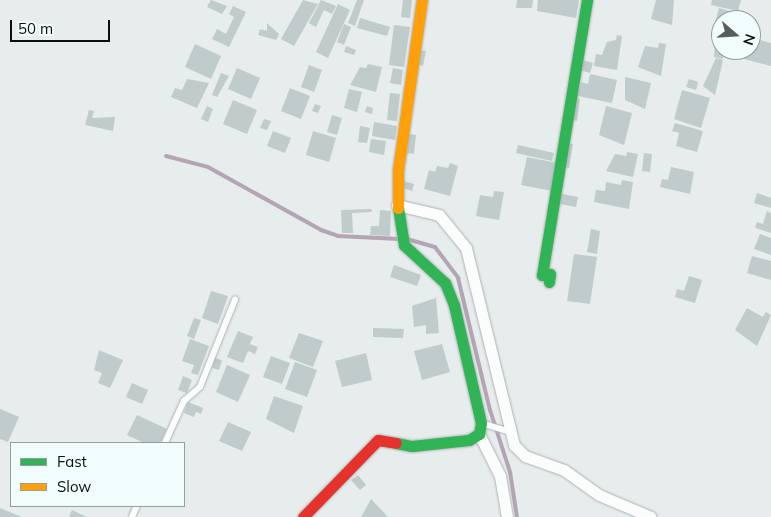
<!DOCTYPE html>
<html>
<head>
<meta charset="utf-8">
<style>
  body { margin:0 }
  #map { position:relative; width:771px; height:517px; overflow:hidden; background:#e7ecec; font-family:Mulish,sans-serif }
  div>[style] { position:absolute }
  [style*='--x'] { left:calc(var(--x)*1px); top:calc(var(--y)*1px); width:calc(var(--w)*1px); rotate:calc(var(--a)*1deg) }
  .stream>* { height:4px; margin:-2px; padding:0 2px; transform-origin:2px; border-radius:2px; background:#b4a5b6 }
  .building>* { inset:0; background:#c0cbcc }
  .roads { filter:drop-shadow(0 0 1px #aeb2b2) drop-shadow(0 0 1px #aeb2b2) }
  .lane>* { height:5.5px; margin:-2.75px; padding:0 2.75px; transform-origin:2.75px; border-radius:2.75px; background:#fbfcfc }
  .street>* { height:11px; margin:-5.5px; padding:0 5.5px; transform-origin:5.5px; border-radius:5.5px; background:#fbfcfc }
  .fast>* { height:11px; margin:-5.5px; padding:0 5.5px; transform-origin:5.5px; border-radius:5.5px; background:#30b455 }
  .slow>* { height:11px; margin:-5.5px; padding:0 5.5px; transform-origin:5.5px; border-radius:5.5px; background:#ff9f0a }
  .jam>* { height:11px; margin:-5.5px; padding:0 5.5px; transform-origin:5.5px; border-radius:5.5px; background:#e5322d }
  span { translate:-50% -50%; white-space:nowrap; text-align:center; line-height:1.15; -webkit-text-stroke:4.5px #f1fcfd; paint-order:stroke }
  .legend { position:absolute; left:10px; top:442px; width:175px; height:65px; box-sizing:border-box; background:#f1fcfd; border:1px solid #959d9e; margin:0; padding:6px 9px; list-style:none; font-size:15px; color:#0b0f0f }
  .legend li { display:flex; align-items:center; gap:10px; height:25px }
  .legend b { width:25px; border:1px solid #959d9e }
  .north { position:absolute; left:711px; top:10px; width:50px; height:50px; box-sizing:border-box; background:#f1fcfd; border:1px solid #959d9e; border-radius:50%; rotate:109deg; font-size:14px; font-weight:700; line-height:20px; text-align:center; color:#0b0f0f }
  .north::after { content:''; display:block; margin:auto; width:18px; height:22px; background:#585c5c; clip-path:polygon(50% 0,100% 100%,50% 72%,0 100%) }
  .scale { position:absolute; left:10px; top:20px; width:100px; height:22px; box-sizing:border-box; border:2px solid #0b0f0f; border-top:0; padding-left:6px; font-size:15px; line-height:18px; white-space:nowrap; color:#0b0f0f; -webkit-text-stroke:4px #f1fcfd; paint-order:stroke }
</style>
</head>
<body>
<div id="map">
  <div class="stream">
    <div style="--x:166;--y:156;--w:43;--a:14.7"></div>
    <div style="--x:208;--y:167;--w:129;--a:29.1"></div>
    <div style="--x:321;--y:230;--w:18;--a:19"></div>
    <div style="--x:338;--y:236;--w:61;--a:2.8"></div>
    <div style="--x:407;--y:239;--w:29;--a:16"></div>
    <div style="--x:435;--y:247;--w:39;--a:53"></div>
    <div style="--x:458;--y:278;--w:136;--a:76.4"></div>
    <div style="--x:490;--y:410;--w:65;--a:72.1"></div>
    <div style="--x:510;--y:472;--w:46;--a:81.2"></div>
  </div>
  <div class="building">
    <div style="clip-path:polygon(211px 0,227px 6px,222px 14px,207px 7px)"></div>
    <div style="clip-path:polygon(303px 0,318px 4px,294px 46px,281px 39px)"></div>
    <div style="clip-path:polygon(321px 0,336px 6px,332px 14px,324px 10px,316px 27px,309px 23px)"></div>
    <div style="clip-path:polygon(357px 0,364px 0,355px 26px,348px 23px)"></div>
    <div style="clip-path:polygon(403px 0,412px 0,410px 18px,401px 17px)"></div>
    <div style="clip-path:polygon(517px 0,533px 0,532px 8px,516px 8px)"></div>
    <div style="clip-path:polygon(538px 0,579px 0,576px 18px,537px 11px)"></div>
    <div style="clip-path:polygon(656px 0,674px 0,672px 25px,651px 19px)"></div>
    <div style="clip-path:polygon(712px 0,741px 0,738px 11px,711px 5px)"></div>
    <div style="clip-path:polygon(338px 4px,350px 10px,328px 58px,316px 52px)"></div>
    <div style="clip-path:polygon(233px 6px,246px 12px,229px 47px,212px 39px,217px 29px,226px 34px,234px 17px,229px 14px)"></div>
    <div style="clip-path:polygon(719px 8px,733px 12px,731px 20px,715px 23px)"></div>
    <div style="clip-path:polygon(360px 18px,390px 27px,387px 36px,357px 28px)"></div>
    <div style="clip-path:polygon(267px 23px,279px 34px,276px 40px,258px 35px,260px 29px,267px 31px)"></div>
    <div style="clip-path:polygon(344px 24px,351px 27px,344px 45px,337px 42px)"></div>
    <div style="clip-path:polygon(394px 25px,410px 27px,404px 67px,389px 65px)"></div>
    <div style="clip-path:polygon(716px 31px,721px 32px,723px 59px,714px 57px)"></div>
    <div style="clip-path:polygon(617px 35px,622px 36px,617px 70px,594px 66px,596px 54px,602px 55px,607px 42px,616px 40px)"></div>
    <div style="clip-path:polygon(760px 40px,771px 43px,771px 66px,744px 59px,746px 50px,758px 48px)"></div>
    <div style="clip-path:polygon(659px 43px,666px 44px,661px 76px,638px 67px,645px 46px,658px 48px)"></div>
    <div style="clip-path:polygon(195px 44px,221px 56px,211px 79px,185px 67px)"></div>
    <div style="clip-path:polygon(346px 46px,356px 50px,354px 55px,344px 52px)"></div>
    <div style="clip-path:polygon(419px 50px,426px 51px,423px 66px,416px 64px)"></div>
    <div style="clip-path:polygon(716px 58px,723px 60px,715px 95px,703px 86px)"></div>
    <div style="clip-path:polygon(579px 59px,593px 63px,590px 73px,576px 69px)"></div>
    <div style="clip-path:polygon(368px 64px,382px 67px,376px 92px,350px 85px,360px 67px,366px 68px)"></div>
    <div style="clip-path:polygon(309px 65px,322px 70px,314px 92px,301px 87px)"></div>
    <div style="clip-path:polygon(237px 68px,260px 78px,251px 99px,228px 89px)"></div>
    <div style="clip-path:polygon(393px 68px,403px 70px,401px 85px,390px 83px)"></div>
    <div style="clip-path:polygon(221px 73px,229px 76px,217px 97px,212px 95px)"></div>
    <div style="clip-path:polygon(590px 74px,617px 80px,612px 103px,578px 96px,581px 82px,588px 84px)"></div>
    <div style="clip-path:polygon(625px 77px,651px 83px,645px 109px,625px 100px)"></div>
    <div style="clip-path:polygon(187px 79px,209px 83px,197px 108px,171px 97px,175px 88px,182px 90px)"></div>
    <div style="clip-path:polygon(689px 79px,698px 82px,696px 90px,686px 87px)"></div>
    <div style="clip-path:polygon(290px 88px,310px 96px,301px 119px,281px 111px)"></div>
    <div style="clip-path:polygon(349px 89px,362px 92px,357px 112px,344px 108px)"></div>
    <div style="clip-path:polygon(682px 90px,710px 98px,701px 128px,674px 119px)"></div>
    <div style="clip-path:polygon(390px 93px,400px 94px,397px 121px,387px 120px)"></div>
    <div style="clip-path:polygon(572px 98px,580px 99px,577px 121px,569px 119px)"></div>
    <div style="clip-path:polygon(233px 100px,257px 110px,247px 134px,223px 124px)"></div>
    <div style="clip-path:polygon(315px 104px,321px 106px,318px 113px,312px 111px)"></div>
    <div style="clip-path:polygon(207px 106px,213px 109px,208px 122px,201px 119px)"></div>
    <div style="clip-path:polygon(367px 106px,373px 108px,372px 114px,365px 112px)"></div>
    <div style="clip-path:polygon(606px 106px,632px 113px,624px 145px,599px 135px)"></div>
    <div style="clip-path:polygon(89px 110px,94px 111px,92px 118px,115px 117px,113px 131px,85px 125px)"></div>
    <div style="clip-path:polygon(332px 115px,342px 118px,337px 135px,327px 132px)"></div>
    <div style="clip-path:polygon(264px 119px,271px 121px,267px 130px,260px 128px)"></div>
    <div style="clip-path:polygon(374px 122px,397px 126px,395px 140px,372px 136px)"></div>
    <div style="clip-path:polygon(675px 123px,703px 131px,697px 152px,676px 146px,679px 133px,672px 131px)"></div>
    <div style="clip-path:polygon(360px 126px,370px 128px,367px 143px,358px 142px)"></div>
    <div style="clip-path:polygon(273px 131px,291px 138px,285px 153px,267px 146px)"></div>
    <div style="clip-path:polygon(313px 131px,336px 138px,329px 162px,306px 155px)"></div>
    <div style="clip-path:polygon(409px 134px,416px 135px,414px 154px,407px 153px)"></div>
    <div style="clip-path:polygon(371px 139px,386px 141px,384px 155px,369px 152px)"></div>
    <div style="clip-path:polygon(564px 143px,573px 144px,569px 168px,560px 167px)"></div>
    <div style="clip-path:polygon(518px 145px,554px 153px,552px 161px,516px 153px)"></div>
    <div style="clip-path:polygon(627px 152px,638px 154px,633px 177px,606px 171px,615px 154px,626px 156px)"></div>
    <div style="clip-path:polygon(644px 153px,652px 154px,650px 172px,642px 171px)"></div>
    <div style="clip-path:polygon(527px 157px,557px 163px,552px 191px,521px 185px)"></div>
    <div style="clip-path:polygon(450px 163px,458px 166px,450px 196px,424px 189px,429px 170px,435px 172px,437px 166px,448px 168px)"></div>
    <div style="clip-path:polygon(671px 167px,694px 172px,690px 194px,660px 187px,662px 179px,668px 180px)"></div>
    <div style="clip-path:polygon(622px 180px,633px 182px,629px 209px,594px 202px,596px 190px,605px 191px,606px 182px,621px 185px)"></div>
    <div style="clip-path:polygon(404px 181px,414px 184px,412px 191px,402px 188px)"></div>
    <div style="clip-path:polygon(494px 191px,504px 192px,499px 220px,476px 216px,480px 195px,493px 197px)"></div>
    <div style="clip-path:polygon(557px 193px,578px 197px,576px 207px,555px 203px)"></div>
    <div style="clip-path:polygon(757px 193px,771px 198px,771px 208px,754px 203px)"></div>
    <div style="clip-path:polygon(371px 209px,372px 212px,352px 213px,353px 233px,342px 233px,341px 210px)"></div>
    <div style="clip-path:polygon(380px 210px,391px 211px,390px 236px,370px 235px,371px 226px,379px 226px)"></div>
    <div style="clip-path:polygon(767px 211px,771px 213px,771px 233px,755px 228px,757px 222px,763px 224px)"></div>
    <div style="clip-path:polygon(591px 229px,600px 231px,597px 254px,587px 252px)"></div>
    <div style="clip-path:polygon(760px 234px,771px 238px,771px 255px,754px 249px)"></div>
    <div style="clip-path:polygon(574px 254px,597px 257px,590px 304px,567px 301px)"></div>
    <div style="clip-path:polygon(752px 256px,771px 261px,771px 280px,747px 273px)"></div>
    <div style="clip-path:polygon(394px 265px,421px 275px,417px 286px,390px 277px)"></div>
    <div style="clip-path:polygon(689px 276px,702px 280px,695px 303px,675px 297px,677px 289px,684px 291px)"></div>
    <div style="clip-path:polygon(211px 291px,228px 296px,218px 324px,202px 318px)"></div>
    <div style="clip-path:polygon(436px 298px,439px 333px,426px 334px,426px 325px,414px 327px,412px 306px)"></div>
    <div style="clip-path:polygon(747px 308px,763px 317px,766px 312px,771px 315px,757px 346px,735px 330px)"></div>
    <div style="clip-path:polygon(194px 318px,201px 320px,194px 339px,187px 336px)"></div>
    <div style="clip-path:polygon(373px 328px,404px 329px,403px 338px,373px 337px)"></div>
    <div style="clip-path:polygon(238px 331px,253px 337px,250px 344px,258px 347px,255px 354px,248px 351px,243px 363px,227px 357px)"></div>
    <div style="clip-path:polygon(299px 333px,323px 341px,313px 367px,289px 358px)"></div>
    <div style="clip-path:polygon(190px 339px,209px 346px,198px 375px,191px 373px,194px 365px,182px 361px)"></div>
    <div style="clip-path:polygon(442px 344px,450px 372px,422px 380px,414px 351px)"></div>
    <div style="clip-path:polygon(99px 350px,123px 360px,110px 388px,98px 383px,102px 373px,94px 370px)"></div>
    <div style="clip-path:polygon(366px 353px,372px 380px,342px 387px,335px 361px)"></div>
    <div style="clip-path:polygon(271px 356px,290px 363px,282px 384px,263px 377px)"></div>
    <div style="clip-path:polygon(215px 358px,222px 360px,219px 370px,212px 368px)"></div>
    <div style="clip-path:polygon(295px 362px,317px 370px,307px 397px,285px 389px)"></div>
    <div style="clip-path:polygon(227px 365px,250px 375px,238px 402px,216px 392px)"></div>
    <div style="clip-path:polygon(183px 376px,192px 380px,187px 393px,178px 390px)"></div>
    <div style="clip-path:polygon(132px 383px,148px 390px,142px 404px,126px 397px)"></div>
    <div style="clip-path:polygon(274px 396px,303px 406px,294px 433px,266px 419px)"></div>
    <div style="clip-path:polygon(188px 402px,203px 408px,201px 414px,196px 412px,194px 417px,184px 413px)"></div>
    <div style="clip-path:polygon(0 409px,19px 417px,8px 442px,0 439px)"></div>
    <div style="clip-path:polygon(137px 415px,167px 429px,160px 443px,144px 443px,127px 435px)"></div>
    <div style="clip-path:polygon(228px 422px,251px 432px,242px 451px,219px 441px)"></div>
    <div style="clip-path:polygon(358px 475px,366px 485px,360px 490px,351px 480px)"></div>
    <div style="clip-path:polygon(371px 499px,388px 517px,361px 517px)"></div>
    <div style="clip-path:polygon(0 508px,22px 517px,0 517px)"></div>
    <div style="clip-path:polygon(72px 510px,87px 517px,69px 517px)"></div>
  </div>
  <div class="roads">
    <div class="lane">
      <div style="--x:481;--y:423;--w:30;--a:17"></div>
      <div style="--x:165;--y:443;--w:46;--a:-65.7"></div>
      <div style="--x:184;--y:401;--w:21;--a:-41"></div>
      <div style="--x:200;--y:387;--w:94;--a:-68.1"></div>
      <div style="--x:132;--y:517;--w:12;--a:-66"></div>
    </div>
    <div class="street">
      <div style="--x:397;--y:205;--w:43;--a:13.4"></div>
      <div style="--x:439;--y:215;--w:43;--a:50.7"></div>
      <div style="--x:466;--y:248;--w:203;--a:76.3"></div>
      <div style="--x:514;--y:445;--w:16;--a:45"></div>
      <div style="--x:525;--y:456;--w:41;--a:19.7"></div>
      <div style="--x:564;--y:470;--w:43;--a:35.5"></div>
      <div style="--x:599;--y:495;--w:56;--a:22.9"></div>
      <div style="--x:479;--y:434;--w:47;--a:63.4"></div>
      <div style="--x:500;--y:476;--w:42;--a:80.3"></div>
    </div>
    <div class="fast">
      <div style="--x:549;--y:282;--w:8;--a:-83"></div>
      <div style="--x:550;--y:274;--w:8;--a:173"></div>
      <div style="--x:542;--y:275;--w:279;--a:-80.7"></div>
      <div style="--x:396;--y:443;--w:16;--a:11"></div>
      <div style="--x:412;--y:446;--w:57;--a:-6"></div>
      <div style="--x:469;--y:440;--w:12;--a:-31"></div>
      <div style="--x:479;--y:434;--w:11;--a:-80"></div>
      <div style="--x:481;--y:423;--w:121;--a:-102.9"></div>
      <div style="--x:454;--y:305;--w:24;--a:-112"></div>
      <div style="--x:445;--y:283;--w:56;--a:-137.2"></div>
      <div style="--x:404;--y:245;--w:37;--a:-99"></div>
    </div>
    <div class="slow">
      <div style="--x:398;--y:208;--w:38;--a:-90"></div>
      <div style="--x:398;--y:170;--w:172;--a:-82"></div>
    </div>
    <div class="jam">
      <div style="--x:303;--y:517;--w:107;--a:-45.8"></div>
      <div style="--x:378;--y:440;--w:18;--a:9"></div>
    </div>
  </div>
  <ul class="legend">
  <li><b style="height:6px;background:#30b455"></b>Fast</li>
  <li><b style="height:6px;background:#ff9f0a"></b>Slow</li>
  </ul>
  <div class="north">N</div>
  <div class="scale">50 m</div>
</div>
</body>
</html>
